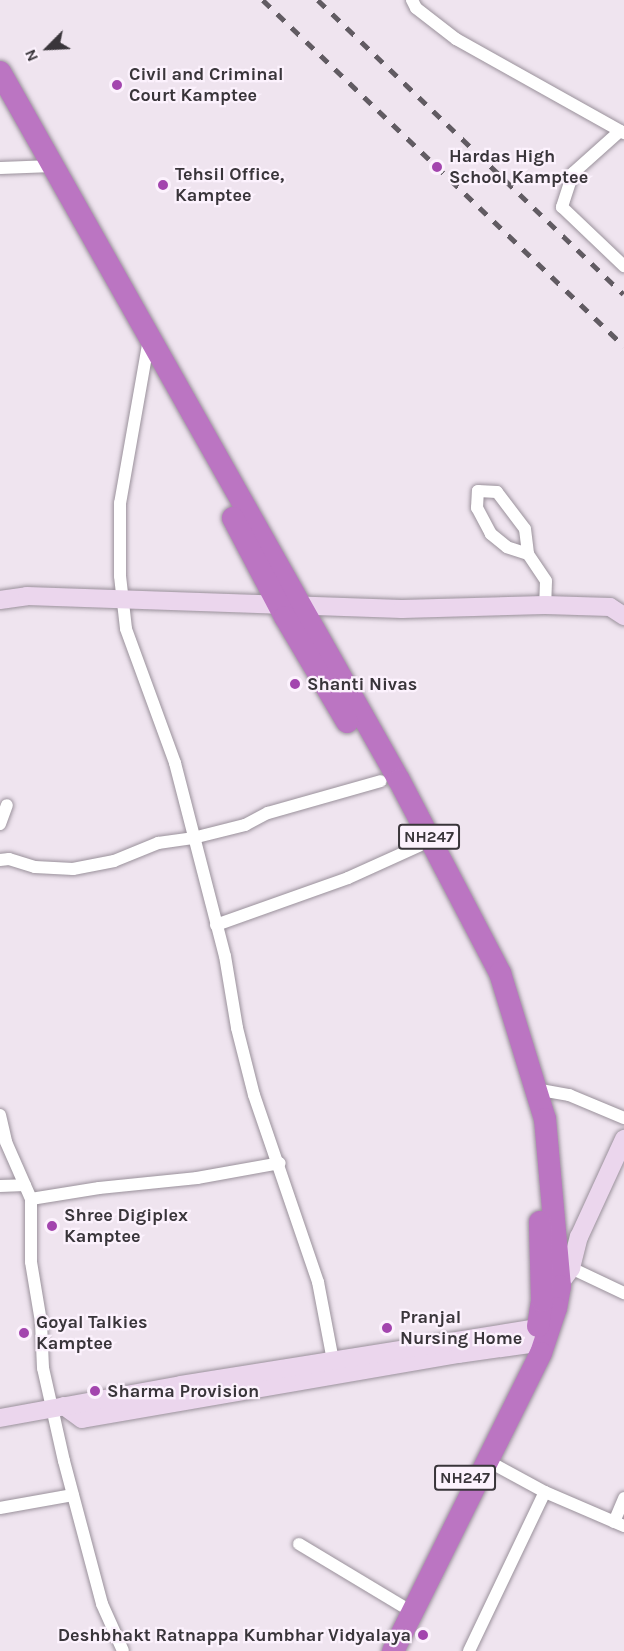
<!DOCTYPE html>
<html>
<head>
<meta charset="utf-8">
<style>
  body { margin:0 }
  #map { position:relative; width:624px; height:1651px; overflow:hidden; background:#efe4ef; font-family:Karla,sans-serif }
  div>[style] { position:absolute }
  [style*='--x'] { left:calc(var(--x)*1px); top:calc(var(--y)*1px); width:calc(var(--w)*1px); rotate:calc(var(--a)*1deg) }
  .roads { filter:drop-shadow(0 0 2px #9a919b) drop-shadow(0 0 2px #9a919b) }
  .street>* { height:12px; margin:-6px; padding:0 6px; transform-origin:6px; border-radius:6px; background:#fff }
  .secondary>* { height:18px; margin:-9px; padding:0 9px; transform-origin:9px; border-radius:9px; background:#ebd6ed }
  .highway>* { height:22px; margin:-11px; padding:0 11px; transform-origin:11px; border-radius:11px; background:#bb75c2 }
  .rail>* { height:4.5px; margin-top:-2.25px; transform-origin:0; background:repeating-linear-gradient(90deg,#615b62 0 10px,transparent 0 20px) }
  .dots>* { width:16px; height:16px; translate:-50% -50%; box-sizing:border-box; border:3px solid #fcf2fd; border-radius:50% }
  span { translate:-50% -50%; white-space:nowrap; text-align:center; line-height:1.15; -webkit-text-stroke:4.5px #fcf2fd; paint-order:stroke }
  .shield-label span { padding:2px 4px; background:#fcf2fd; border:2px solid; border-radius:4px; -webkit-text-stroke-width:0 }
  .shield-label { font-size:16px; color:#39353a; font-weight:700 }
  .poi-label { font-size:18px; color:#39353a; font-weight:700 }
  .left { translate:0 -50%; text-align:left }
  .right { translate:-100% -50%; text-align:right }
  .north { position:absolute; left:18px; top:18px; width:60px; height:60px; -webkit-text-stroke:4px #fcf2fd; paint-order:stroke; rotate:246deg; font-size:16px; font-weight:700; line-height:24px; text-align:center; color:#39353a }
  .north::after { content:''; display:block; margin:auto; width:21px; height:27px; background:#39353a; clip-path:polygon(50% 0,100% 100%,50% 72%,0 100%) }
</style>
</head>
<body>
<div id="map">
  <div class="roads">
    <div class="street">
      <div style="--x:412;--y:0;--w:9;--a:63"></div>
      <div style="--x:416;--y:8;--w:51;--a:37.8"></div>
      <div style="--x:456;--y:39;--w:193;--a:29.2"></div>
      <div style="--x:620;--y:131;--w:63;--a:138.2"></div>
      <div style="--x:573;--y:173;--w:36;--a:108"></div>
      <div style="--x:562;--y:207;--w:86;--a:43.6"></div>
      <div style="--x:0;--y:168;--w:53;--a:-2.2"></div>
      <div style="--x:149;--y:339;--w:167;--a:100"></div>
      <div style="--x:120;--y:503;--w:73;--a:90"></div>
      <div style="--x:120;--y:576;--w:53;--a:83.5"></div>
      <div style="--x:126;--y:629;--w:143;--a:69.9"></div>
      <div style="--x:175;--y:763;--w:199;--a:75.5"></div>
      <div style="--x:225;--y:956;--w:73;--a:80.5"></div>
      <div style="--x:237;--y:1028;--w:69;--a:75.8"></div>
      <div style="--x:254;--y:1095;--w:198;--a:71.1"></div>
      <div style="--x:318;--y:1282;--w:80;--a:79.2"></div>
      <div style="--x:528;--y:554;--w:22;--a:-162"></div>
      <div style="--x:507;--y:547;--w:21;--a:-141"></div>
      <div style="--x:491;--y:534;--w:30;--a:-118"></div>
      <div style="--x:477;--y:508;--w:17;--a:-87"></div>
      <div style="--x:478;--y:491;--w:19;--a:3"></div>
      <div style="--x:497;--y:492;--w:46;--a:52.9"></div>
      <div style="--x:525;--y:529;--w:25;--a:83"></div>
      <div style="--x:528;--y:554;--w:32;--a:56"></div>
      <div style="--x:546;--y:581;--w:24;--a:92"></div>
      <div style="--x:0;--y:824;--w:20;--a:-70"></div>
      <div style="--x:0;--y:860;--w:9;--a:-6"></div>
      <div style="--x:9;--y:859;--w:27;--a:17"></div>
      <div style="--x:35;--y:867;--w:38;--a:3"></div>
      <div style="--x:73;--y:869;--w:42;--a:-11"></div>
      <div style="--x:114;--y:861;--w:48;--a:-22.2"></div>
      <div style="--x:158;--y:843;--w:35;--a:-8"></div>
      <div style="--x:193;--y:838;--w:54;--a:-14"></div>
      <div style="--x:245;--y:825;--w:26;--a:-28"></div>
      <div style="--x:268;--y:813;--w:117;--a:-15.8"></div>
      <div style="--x:216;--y:925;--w:140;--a:-19.6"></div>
      <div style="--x:348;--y:878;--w:78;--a:-24.3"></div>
      <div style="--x:535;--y:1089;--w:35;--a:10"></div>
      <div style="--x:569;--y:1095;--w:60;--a:22.7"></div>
      <div style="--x:0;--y:1115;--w:28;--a:77"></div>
      <div style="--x:6;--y:1142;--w:62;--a:66.3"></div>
      <div style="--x:31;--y:1199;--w:63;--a:90"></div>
      <div style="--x:31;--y:1262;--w:61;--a:80.5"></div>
      <div style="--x:41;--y:1322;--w:46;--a:87.5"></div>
      <div style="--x:43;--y:1368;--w:95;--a:77.3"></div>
      <div style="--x:64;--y:1461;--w:148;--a:75.1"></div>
      <div style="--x:102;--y:1604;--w:51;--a:65.9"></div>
      <div style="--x:0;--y:1186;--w:25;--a:-2"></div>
      <div style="--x:31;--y:1199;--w:69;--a:-9.2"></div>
      <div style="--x:99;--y:1188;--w:99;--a:-5.8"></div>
      <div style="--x:197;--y:1178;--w:84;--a:-10.2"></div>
      <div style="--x:571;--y:1268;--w:59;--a:25.3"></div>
      <div style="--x:486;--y:1460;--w:67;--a:28.5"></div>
      <div style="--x:545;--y:1492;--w:86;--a:23.3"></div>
      <div style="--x:0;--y:1508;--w:74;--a:-10.1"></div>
      <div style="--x:614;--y:1522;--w:26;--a:-67"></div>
      <div style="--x:299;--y:1544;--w:120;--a:31"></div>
      <div style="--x:469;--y:1651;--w:176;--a:-64.5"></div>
    </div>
    <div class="secondary">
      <div style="--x:0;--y:600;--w:27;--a:-8"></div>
      <div style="--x:27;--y:596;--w:375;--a:2"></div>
      <div style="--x:402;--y:609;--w:143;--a:-1.6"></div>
      <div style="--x:545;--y:605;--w:65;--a:1.8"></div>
      <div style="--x:610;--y:607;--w:17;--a:33"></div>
      <div style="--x:556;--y:1289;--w:26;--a:-54"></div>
      <div style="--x:571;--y:1268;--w:32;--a:-76"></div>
      <div style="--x:579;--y:1237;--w:108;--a:-65.3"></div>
      <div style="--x:64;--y:1406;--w:22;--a:36"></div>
      <div style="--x:82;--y:1419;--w:382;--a:-9.8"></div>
      <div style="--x:458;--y:1354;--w:88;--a:-7.9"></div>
      <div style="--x:0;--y:1418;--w:184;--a:-10.3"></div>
      <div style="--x:181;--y:1385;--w:374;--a:-9.1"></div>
    </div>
    <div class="highway">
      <div style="--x:0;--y:72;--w:813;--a:60.6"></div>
      <div style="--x:399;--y:780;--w:218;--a:62.4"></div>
      <div style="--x:500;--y:973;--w:153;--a:72.9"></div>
      <div style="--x:545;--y:1119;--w:168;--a:84.9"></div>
      <div style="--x:560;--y:1286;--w:22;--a:100"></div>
      <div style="--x:556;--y:1308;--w:47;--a:108.4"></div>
      <div style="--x:541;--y:1353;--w:333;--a:116.4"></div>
      <div style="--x:233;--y:518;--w:112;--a:62.3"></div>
      <div style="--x:285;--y:617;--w:122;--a:59.4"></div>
      <div style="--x:538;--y:1326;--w:25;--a:-81"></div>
      <div style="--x:542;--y:1301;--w:79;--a:-91.5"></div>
    </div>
  </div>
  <div class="rail">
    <div style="--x:263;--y:0;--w:500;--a:43.78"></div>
    <div style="--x:318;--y:0;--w:424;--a:43.9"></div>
  </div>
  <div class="dots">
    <div style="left:117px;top:85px;background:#a345ae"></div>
    <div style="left:437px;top:167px;background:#a345ae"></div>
    <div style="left:163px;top:185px;background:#a345ae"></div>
    <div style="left:295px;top:684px;background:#a345ae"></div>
    <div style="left:52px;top:1226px;background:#a345ae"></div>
    <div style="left:387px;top:1328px;background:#a345ae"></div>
    <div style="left:24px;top:1333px;background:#a345ae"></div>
    <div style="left:95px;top:1391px;background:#a345ae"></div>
    <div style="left:423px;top:1635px;background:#a345ae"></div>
  </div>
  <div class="shield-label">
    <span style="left:429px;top:837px">NH247</span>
    <span style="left:465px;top:1478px">NH247</span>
  </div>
  <div class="poi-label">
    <span class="left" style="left:129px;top:85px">Civil and Criminal<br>Court Kamptee</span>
    <span class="left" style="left:449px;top:167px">Hardas High<br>School Kamptee</span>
    <span class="left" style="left:175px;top:185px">Tehsil Office,<br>Kamptee</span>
    <span class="left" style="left:307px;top:684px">Shanti Nivas</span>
    <span class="left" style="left:64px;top:1226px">Shree Digiplex<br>Kamptee</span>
    <span class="left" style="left:400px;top:1328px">Pranjal<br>Nursing Home</span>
    <span class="left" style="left:36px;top:1333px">Goyal Talkies<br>Kamptee</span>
    <span class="left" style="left:107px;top:1391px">Sharma Provision</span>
    <span class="right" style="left:411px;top:1635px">Deshbhakt Ratnappa Kumbhar Vidyalaya</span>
  </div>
  <div class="north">N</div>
</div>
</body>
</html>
